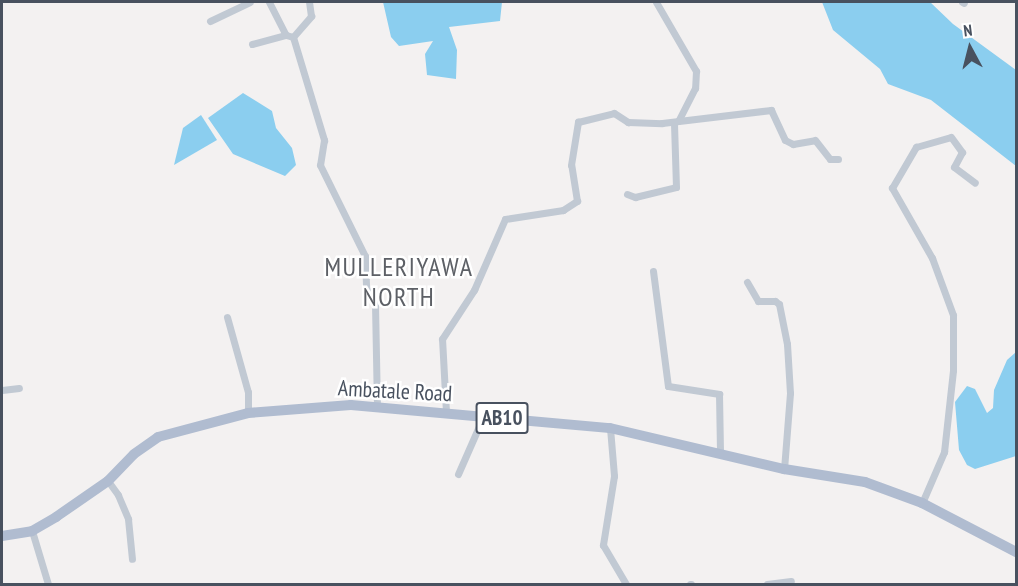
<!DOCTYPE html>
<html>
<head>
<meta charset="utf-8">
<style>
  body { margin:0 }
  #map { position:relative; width:1018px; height:586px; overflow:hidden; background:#f3f1f1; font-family:"PT Sans Narrow",sans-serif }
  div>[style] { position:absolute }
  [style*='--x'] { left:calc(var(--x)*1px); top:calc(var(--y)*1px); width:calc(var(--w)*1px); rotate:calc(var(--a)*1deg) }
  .water>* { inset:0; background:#8bceef }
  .minor>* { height:7px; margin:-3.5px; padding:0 3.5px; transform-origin:3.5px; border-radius:3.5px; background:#c1c9d3 }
  .primary>* { height:10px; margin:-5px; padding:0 5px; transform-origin:5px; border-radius:5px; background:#b0bcd0 }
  span { translate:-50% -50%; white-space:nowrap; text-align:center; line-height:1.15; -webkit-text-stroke:5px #fff; paint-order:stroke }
  .shield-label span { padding:2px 4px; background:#fff; border:2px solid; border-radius:4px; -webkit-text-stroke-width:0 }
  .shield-label { font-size:21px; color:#48515f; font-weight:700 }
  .street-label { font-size:22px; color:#48515f }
  .quarter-label { font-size:26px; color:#5d6066; letter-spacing:1.5px }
  .frame { position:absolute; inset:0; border:3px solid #48515f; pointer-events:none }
  .north { position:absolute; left:940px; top:18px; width:60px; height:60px; -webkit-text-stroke:4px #fff; paint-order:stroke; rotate:353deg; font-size:16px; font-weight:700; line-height:24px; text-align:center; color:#48515f }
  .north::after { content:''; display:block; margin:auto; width:21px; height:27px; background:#48515f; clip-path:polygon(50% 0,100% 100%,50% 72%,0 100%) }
</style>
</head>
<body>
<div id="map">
  <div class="water">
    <div style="clip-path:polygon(383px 2px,502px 2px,500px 21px,449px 27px,457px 50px,456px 79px,427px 75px,425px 54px,433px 41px,399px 46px,391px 37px)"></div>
    <div style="clip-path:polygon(822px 2px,930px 2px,953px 24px,1016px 70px,1016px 166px,931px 100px,888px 84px,880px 69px,833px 30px)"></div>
    <div style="clip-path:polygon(243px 93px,272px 111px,276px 128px,292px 148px,296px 165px,285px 176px,233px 154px,208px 118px)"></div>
    <div style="clip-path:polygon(201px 115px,217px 140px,174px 165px,183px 128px)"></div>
    <div style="clip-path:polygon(1016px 352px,1016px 456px,975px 469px,967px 465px,959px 450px,955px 402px,967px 386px,975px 389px,987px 413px,993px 408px,994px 390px,1007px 360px)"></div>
  </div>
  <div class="minor">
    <div style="--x:269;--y:2;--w:37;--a:63"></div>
    <div style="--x:656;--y:2;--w:80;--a:59.9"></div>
    <div style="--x:696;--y:71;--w:17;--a:93"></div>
    <div style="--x:695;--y:88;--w:37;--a:117"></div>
    <div style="--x:962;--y:2;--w:2;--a:27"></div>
    <div style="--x:210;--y:21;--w:44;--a:-25.4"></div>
    <div style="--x:293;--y:37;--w:28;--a:-49"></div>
    <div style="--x:311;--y:16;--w:14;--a:-98"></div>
    <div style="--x:252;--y:44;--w:35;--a:-15"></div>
    <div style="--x:286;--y:35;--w:7;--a:16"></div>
    <div style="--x:293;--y:37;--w:108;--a:73.2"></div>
    <div style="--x:324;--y:140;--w:25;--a:99"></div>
    <div style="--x:320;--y:165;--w:102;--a:63.7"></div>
    <div style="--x:365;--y:256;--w:32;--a:88"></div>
    <div style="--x:366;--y:288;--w:18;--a:61"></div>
    <div style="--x:375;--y:304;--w:101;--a:88.9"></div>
    <div style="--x:627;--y:194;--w:9;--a:21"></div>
    <div style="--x:635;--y:197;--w:42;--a:-13.7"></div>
    <div style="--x:676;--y:187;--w:65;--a:-91.8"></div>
    <div style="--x:653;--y:271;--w:116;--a:82.6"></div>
    <div style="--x:668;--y:386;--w:52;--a:8.9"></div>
    <div style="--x:719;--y:394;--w:60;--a:89"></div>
    <div style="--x:747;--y:282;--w:22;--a:60"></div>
    <div style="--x:758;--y:301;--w:17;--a:0"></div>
    <div style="--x:775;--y:301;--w:5;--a:37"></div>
    <div style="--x:779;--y:304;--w:41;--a:78.7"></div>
    <div style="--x:787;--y:344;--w:49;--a:86.5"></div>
    <div style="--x:790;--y:393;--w:76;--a:94.5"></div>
    <div style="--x:227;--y:317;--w:78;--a:74.4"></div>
    <div style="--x:248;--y:392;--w:21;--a:90"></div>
    <div style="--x:2;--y:390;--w:17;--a:-7"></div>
    <div style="--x:446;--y:412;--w:73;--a:-93.1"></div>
    <div style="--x:442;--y:339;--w:59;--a:-56.9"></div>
    <div style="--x:474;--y:290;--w:77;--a:-66.4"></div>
    <div style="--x:505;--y:219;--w:59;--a:-8.8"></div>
    <div style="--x:563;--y:210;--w:17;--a:-33"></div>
    <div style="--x:577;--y:201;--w:36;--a:-99"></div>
    <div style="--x:571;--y:165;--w:44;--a:-80.8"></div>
    <div style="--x:578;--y:122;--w:37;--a:-14"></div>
    <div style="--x:614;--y:113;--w:17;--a:33"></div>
    <div style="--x:628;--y:122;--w:34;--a:2"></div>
    <div style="--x:662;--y:123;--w:110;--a:-6.8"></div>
    <div style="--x:771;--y:110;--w:33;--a:65"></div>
    <div style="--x:785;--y:140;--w:9;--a:27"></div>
    <div style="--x:793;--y:144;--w:22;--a:-10"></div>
    <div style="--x:815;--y:140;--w:24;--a:52"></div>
    <div style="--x:830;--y:159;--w:8;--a:0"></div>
    <div style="--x:610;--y:428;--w:48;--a:85.2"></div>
    <div style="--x:614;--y:476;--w:70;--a:99.1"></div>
    <div style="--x:603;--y:545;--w:45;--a:59.5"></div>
    <div style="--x:458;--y:474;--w:62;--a:-66.3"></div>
    <div style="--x:108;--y:481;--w:17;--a:54"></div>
    <div style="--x:118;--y:495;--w:26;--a:67"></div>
    <div style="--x:128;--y:519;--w:40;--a:84.3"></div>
    <div style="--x:922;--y:503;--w:56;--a:-66.7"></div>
    <div style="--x:944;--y:452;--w:82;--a:-83.7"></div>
    <div style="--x:953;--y:370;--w:55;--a:-90"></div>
    <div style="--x:953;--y:315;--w:61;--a:-110.2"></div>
    <div style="--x:932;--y:258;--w:81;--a:-119.7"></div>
    <div style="--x:892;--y:188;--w:48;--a:-59.7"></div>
    <div style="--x:916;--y:147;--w:36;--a:-16"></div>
    <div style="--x:951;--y:137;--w:19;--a:54"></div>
    <div style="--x:962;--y:152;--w:17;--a:118"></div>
    <div style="--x:954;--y:167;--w:26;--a:37"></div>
    <div style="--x:32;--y:531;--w:55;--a:73.2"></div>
    <div style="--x:690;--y:584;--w:1;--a:0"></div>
    <div style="--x:767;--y:584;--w:24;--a:-7"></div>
  </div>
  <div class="primary">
    <div style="--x:2;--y:536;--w:30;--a:-9"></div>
    <div style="--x:32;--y:531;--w:28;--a:-30"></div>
    <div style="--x:56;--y:517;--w:63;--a:-34.7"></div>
    <div style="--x:108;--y:481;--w:37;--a:-46"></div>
    <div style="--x:134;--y:454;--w:29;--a:-35"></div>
    <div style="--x:158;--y:437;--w:93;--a:-14.9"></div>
    <div style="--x:248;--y:413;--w:103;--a:-4.4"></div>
    <div style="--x:351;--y:405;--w:260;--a:5.1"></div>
    <div style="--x:610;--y:428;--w:179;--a:13.3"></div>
    <div style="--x:784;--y:469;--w:82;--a:9.1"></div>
    <div style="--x:865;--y:482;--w:61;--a:20.2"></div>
    <div style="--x:922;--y:503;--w:106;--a:27.5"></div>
  </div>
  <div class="shield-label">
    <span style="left:502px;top:418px">AB10</span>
  </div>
  <div class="street-label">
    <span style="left:395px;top:391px;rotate:3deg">Ambatale Road</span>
  </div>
  <div class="quarter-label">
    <span style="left:399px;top:282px">MULLERIYAWA<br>NORTH</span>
  </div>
  <div class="frame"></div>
  <div class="north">N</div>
</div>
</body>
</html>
